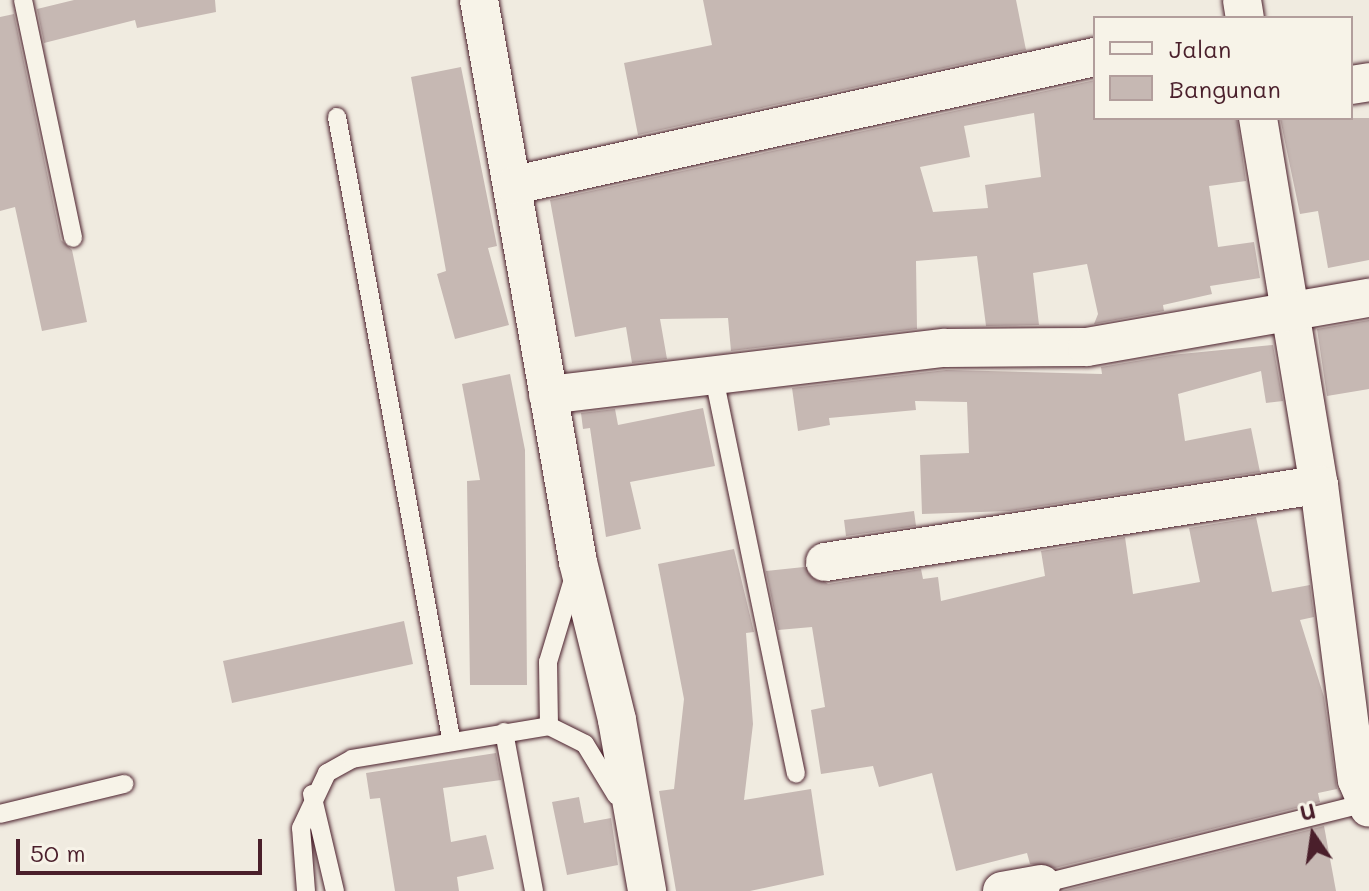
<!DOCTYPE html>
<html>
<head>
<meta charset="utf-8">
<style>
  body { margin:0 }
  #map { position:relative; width:1369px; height:891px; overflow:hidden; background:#f0ebe0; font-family:Mali,sans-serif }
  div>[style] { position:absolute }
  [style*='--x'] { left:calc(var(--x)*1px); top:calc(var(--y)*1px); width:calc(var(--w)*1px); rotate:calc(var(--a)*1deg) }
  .building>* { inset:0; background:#c6b8b3 }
  .roads { filter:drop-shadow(0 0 2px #4a1f2b) drop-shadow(0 0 2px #4a1f2b) }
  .lane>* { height:18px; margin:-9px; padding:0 9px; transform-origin:9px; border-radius:9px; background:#f7f3e8 }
  .street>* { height:38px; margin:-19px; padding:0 19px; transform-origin:19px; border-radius:19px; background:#f7f3e8 }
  span { translate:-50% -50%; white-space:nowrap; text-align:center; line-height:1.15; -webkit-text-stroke:6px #f7f3e8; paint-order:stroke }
  .legend { position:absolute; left:1093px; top:16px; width:260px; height:104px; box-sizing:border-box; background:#f7f3e8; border:2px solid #b29e9c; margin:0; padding:10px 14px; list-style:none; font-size:24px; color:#4a1f2b }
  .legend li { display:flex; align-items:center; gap:16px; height:40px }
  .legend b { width:40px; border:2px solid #b29e9c }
  .north { position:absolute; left:1273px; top:795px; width:80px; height:80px; -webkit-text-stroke:6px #f7f3e8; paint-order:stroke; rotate:347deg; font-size:22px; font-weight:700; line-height:32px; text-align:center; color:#4a1f2b }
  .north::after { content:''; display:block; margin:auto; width:28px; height:36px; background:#4a1f2b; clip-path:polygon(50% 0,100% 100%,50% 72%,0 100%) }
  .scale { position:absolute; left:16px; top:839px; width:246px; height:36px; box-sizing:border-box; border:4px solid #4a1f2b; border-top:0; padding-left:10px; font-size:24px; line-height:28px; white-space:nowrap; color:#4a1f2b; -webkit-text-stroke:6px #f7f3e8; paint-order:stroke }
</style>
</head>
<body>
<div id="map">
  <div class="building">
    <div style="clip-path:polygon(74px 0,215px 0,216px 12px,137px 28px,135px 20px,44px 43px,37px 9px)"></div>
    <div style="clip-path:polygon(703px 0,1016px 0,1026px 50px,638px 135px,624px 63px,712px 45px)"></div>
    <div style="clip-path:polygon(14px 14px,61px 240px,72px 250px,87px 322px,42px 331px,15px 207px,0 211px,0 17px)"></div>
    <div style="clip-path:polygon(461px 67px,497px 246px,488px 248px,509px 325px,455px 339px,437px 274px,446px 271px,411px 77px)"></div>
    <div style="clip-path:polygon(evenodd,1095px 80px,1095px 118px,1237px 118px,1246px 181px,1209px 186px,1218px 247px,1254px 242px,1260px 278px,1210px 286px,1212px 294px,1163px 305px,1164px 311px,1094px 324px,1098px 314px,1087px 264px,1033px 273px,1039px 325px,986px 326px,977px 256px,916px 261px,917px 329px,731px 351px,728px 318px,660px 319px,667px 359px,632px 363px,626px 327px,575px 337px,550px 200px,1095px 80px,1034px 113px,1041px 177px,985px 185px,988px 208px,933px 212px,920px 167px,970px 157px,964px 126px,1034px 113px)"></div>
    <div style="clip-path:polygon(1280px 118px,1369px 118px,1369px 260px,1328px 268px,1318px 211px,1300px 214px)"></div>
    <div style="clip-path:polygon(1369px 320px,1369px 389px,1327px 396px,1317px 329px)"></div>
    <div style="clip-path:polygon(1273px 345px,1283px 401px,1266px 403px,1261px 371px,1178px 394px,1185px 441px,1251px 428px,1260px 472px,1010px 511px,922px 514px,920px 455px,969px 453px,967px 402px,915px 401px,916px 410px,829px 418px,830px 425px,798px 431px,792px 388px,946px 370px,1102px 374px,1101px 367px,1171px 355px)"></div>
    <div style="clip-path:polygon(510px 374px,525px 450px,527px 685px,470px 685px,467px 481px,480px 480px,462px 384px)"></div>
    <div style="clip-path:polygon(703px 408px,715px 466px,630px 482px,641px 529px,606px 537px,590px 428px,583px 429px,581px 413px,615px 409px,618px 425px)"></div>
    <div style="clip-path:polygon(914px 511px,916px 526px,846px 536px,844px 520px)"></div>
    <div style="clip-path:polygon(1256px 517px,1272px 592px,1310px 585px,1314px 617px,1300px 620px,1324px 697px,1337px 789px,1318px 793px,1320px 802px,1055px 868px,1030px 864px,1027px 853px,956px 871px,932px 773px,879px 787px,873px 766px,821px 774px,811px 710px,825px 707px,812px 627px,778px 630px,766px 571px,804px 567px,828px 584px,921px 569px,923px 579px,938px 577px,941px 601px,1045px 576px,1041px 551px,1125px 537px,1133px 594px,1200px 582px,1189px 528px)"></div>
    <div style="clip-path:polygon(734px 549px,754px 632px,746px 633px,753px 724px,744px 800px,811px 789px,824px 875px,750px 891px,676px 891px,659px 791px,674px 789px,684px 699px,658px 564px)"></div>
    <div style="clip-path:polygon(404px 621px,413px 664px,232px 703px,223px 661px)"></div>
    <div style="clip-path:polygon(496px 753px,501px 780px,443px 788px,451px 842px,486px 835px,494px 869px,457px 877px,459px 891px,395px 891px,380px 798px,370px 799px,366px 773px)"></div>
    <div style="clip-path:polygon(579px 797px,584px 823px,611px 818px,618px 865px,567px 875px,552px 802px)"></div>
    <div style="clip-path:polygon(1324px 826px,1336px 891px,1062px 891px)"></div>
  </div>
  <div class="roads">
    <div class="lane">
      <div style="--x:23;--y:0;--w:243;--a:78.1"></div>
      <div style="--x:337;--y:117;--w:631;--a:79.6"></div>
      <div style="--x:713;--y:373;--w:409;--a:78.3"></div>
      <div style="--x:574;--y:576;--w:90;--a:106.8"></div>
      <div style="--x:548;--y:662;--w:64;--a:89.1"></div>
      <div style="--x:549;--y:726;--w:40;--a:26.6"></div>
      <div style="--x:585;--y:744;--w:60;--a:58.7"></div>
      <div style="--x:504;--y:732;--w:162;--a:79.3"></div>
      <div style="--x:312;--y:794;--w:100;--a:76.7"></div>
      <div style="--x:0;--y:814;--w:128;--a:-13.6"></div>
      <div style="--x:1041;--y:884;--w:334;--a:-14"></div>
      <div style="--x:306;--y:891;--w:63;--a:-94.5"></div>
      <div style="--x:301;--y:828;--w:61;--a:-64.7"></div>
      <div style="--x:327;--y:773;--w:29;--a:-29"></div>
      <div style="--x:352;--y:759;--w:200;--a:-9.5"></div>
    </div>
    <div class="street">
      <div style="--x:479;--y:0;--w:571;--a:80.01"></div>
      <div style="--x:578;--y:562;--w:163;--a:76.1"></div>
      <div style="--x:617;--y:720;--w:174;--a:80"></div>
      <div style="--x:1242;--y:0;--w:18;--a:81"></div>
      <div style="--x:1351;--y:85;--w:18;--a:-9"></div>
      <div style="--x:1258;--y:118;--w:372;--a:80.6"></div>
      <div style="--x:1319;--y:485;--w:297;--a:82.7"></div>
      <div style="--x:1357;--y:780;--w:30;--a:67"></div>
      <div style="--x:515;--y:185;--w:594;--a:-12.45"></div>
      <div style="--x:548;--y:395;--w:400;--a:-6.8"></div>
      <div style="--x:945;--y:348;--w:142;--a:-0.4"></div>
      <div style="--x:1087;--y:347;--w:286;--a:-9.9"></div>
      <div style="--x:825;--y:562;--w:500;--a:-8.9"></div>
      <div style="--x:1002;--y:891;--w:40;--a:-10"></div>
    </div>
  </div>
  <ul class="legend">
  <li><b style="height:10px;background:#f7f3e8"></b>Jalan</li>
  <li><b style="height:22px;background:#c6b8b3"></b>Bangunan</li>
  </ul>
  <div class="north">U</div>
  <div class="scale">50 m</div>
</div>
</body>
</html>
